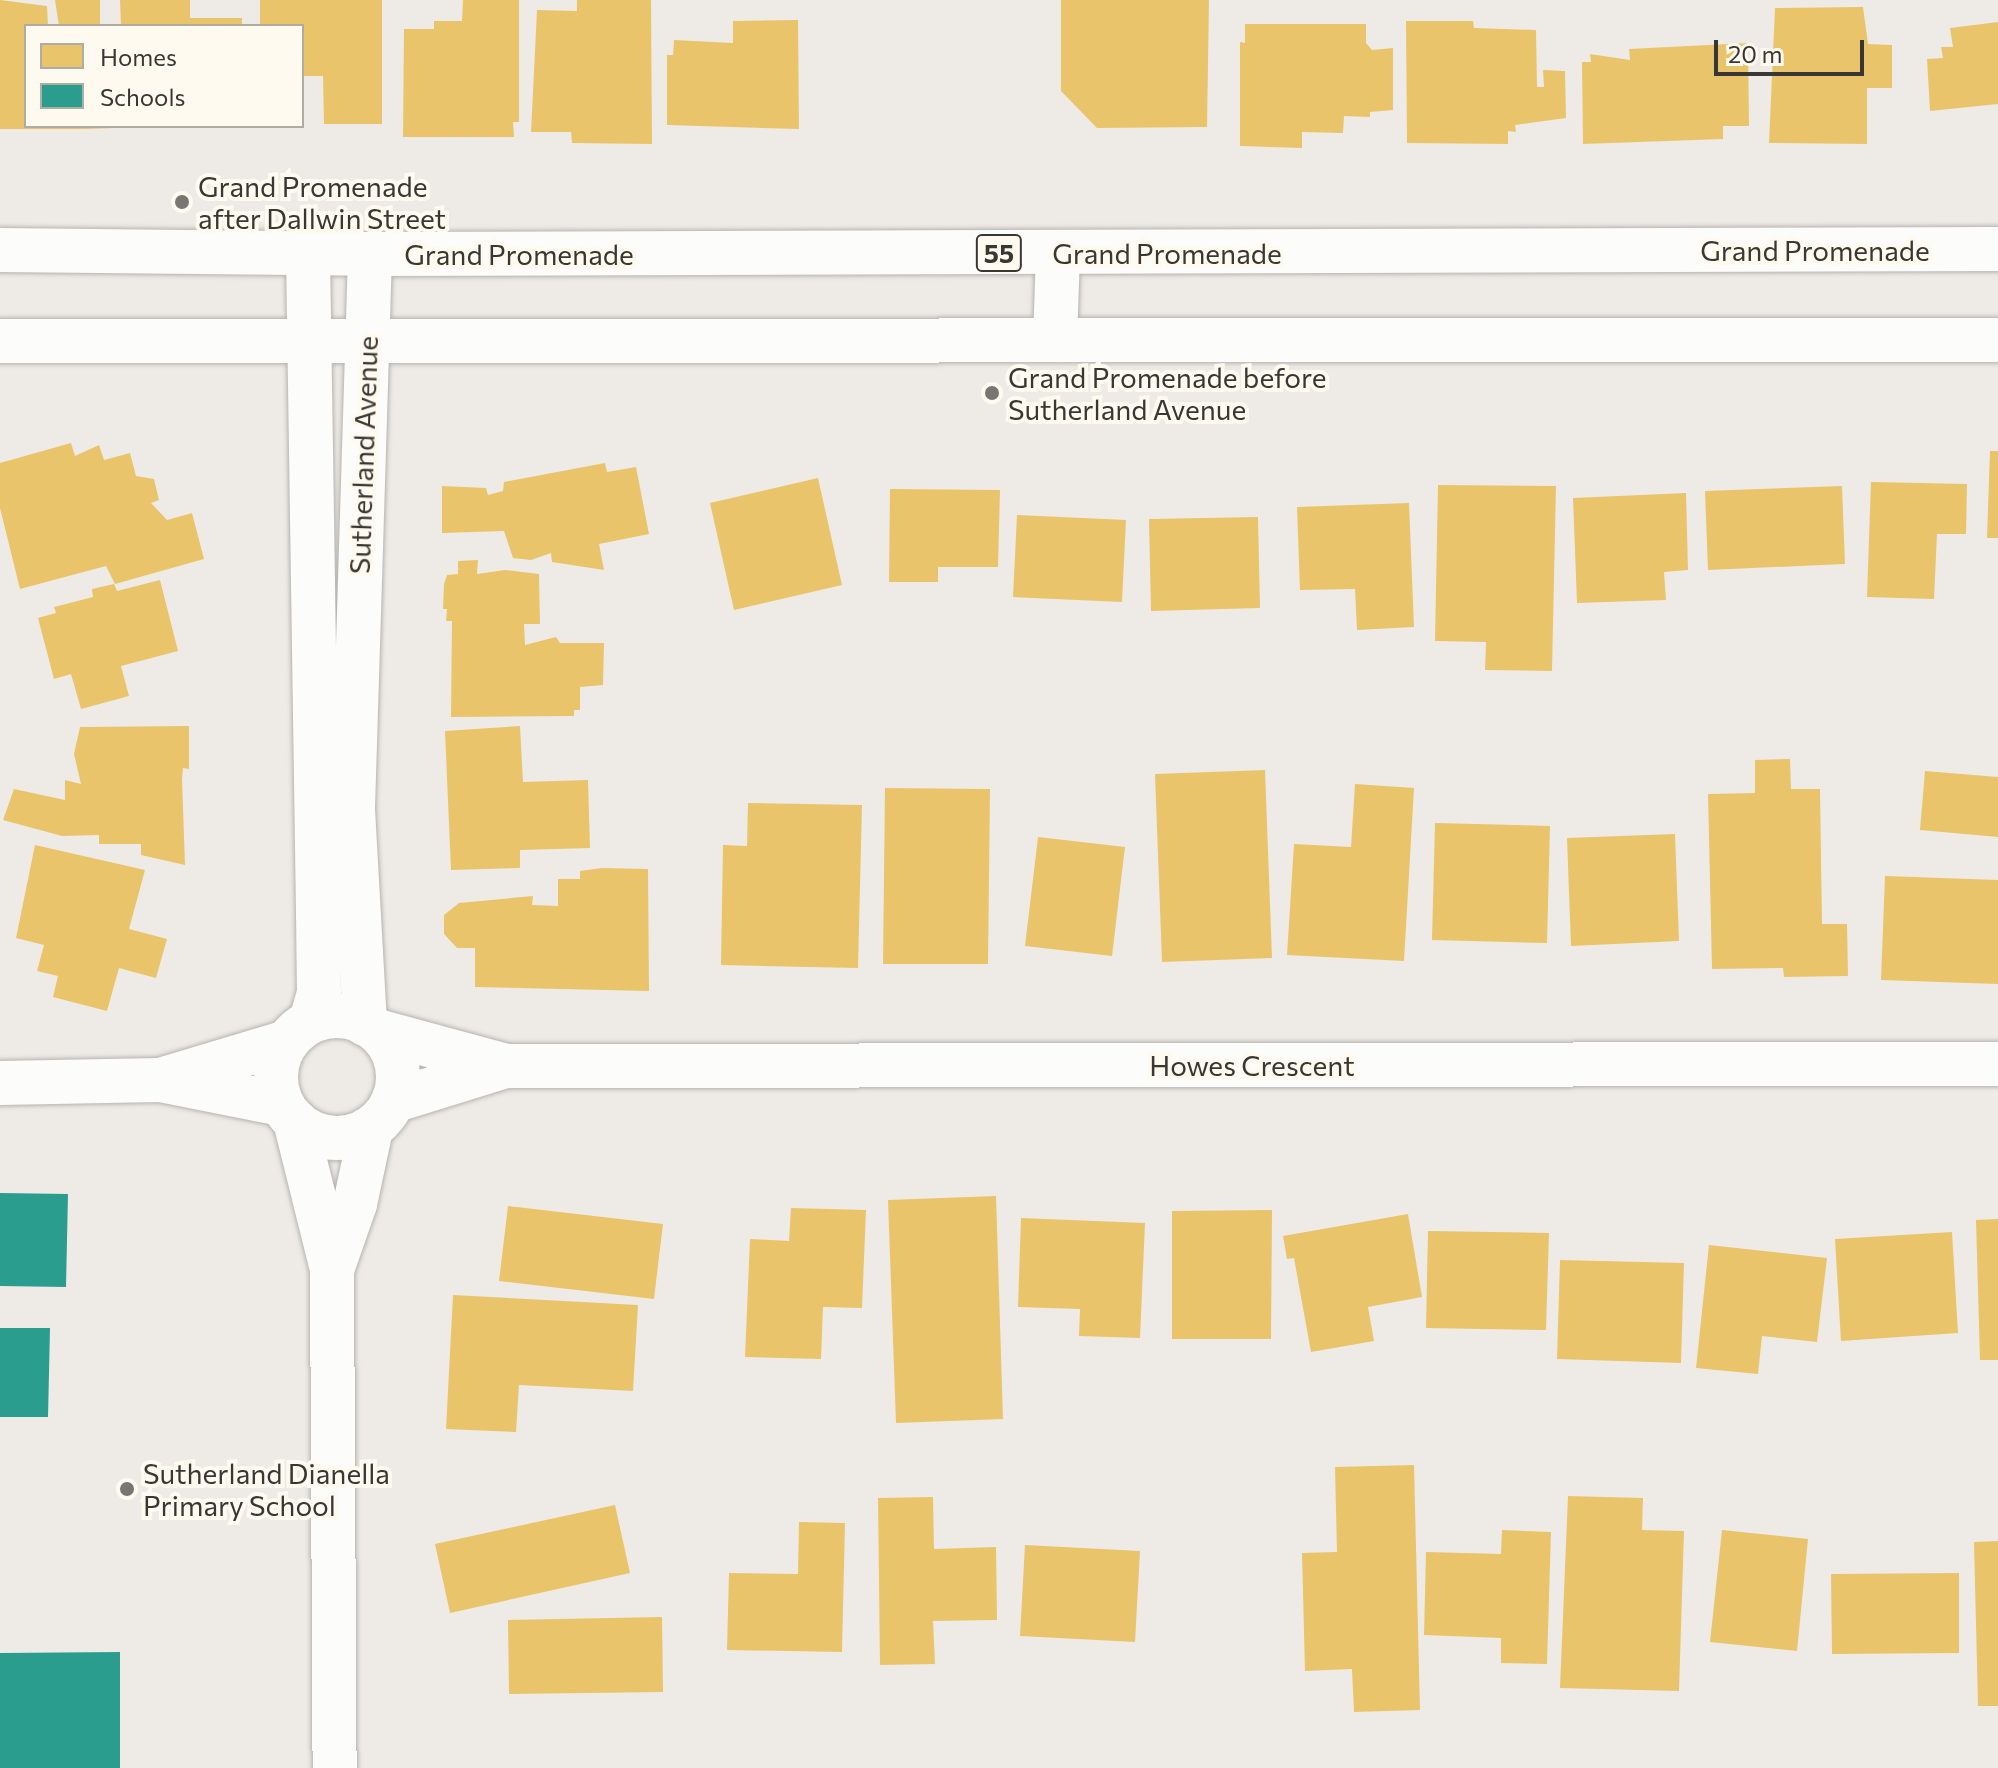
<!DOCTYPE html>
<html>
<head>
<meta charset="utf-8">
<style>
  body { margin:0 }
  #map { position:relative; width:1998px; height:1768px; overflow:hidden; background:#eeebe6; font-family:Commissioner,sans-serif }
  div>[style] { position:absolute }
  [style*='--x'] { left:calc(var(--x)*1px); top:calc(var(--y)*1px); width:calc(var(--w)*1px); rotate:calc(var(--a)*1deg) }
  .homes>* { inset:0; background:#e9c46a }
  .schools>* { inset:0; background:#2a9d8f }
  .roads { filter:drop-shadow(0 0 2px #b6b3b0) drop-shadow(0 0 2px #b6b3b0) }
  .minor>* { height:44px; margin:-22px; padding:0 22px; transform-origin:22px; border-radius:22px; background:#fcfcfb }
  .minor>.ring { margin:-22px; padding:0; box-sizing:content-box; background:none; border:44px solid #fcfcfb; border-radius:50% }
  .major>* { height:44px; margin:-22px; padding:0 22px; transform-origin:22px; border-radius:22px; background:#fcfcfb }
  .dots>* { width:22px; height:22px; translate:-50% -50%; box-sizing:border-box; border:4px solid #fefaef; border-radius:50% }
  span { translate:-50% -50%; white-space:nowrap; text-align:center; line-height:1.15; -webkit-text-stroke:8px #fefaef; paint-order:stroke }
  .shield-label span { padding:2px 6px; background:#fefaef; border:2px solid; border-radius:6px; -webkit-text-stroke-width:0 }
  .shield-label { font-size:26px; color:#393733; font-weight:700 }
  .poi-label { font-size:28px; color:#393733 }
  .left { translate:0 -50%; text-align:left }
  .street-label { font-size:28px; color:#393733 }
  .legend { position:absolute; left:24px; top:24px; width:280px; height:104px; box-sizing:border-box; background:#fefaef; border:2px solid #afaca4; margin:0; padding:10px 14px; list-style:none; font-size:24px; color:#393733 }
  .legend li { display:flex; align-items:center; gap:16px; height:40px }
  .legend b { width:40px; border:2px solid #afaca4 }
  .scale { position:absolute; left:1714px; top:40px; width:150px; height:36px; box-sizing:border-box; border:4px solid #393733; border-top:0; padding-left:10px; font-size:24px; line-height:28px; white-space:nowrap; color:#393733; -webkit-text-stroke:6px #fefaef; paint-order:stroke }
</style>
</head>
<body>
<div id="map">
  <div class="homes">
    <div style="clip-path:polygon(0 0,47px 6px,48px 26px,26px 26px,26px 126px,114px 129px,0 129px)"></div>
    <div style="clip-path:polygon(55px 0,100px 0,100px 26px,59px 26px)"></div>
    <div style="clip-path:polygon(120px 0,190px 0,190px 18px,242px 18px,242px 26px,121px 26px)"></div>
    <div style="clip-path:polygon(260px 0,382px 0,382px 124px,324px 124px,323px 76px,302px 76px,302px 26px,260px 26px)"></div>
    <div style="clip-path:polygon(463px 0,519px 0,519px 122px,513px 122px,514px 137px,403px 137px,404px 29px,434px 29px,434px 21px,462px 21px)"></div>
    <div style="clip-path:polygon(577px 0,651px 0,652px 144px,572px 143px,571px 132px,531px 132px,537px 10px,577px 11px)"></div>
    <div style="clip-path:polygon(1061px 0,1209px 0,1207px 127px,1097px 128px,1061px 91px)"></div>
    <div style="clip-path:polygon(1863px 7px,1868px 44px,1892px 45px,1892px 88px,1867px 88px,1867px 144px,1769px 143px,1775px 8px)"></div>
    <div style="clip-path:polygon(798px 20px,799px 129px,667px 125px,667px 55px,673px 55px,674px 40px,733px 43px,733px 21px)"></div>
    <div style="clip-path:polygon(1406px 21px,1473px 21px,1474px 28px,1536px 30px,1537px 87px,1544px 87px,1543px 70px,1565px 71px,1566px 118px,1515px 125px,1516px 132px,1508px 131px,1508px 144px,1407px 143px)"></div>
    <div style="clip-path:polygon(1998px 22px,1998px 104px,1930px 111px,1927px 59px,1943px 58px,1941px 47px,1953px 47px,1950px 28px)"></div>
    <div style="clip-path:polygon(1245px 24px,1366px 24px,1366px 43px,1372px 50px,1393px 48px,1393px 110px,1370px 112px,1370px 117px,1344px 116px,1343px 133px,1302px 132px,1302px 148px,1240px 146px,1240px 42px,1245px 43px)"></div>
    <div style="clip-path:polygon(1748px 43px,1749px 126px,1723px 126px,1723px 139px,1583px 144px,1582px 62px,1591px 62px,1590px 54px,1630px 60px,1629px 49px)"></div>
    <div style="clip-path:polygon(71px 443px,75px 456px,99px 445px,104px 460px,130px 453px,136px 476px,154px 479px,159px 500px,151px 503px,167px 520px,192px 513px,204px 559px,115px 584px,106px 566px,20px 589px,0 508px,0 463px)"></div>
    <div style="clip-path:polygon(1990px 451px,1998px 451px,1998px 538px,1987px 538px)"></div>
    <div style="clip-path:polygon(605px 463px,607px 472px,636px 467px,649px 534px,599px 544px,604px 570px,552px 562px,551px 553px,531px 560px,513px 558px,504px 531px,442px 533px,442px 486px,486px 488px,488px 495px,503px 491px,504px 482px)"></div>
    <div style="clip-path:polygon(818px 478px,842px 585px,734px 610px,710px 503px)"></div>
    <div style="clip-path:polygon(1871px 482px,1967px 484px,1966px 534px,1937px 534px,1934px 599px,1867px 597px)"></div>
    <div style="clip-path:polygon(1438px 485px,1556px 486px,1552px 671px,1485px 670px,1486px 642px,1435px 641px)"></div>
    <div style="clip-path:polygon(1842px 486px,1845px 564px,1708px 570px,1705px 491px)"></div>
    <div style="clip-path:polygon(890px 489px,1000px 490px,998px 567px,938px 567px,938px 582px,889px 582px)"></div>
    <div style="clip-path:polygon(1686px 493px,1688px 570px,1664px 572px,1666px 600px,1577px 603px,1573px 498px)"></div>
    <div style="clip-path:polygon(1409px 503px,1414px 627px,1357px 630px,1355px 589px,1300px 590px,1297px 507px)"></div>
    <div style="clip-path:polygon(1017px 515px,1126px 520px,1122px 602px,1013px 597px)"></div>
    <div style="clip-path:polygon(1258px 517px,1260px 608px,1151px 611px,1149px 519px)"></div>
    <div style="clip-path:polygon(478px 560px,477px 574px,505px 570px,539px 574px,540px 624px,524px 624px,525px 645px,556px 637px,560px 643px,604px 643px,603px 685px,580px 687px,580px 710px,574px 710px,574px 716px,451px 717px,452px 621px,446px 621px,447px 609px,443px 609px,444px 584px,447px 575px,458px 574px,458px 561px)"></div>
    <div style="clip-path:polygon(160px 580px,178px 651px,121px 666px,129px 696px,81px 709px,71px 674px,54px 679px,38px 618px,56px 613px,54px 607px,93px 597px,92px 589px,114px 584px,117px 591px)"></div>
    <div style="clip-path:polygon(189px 726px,189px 769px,183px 768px,182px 779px,185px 865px,141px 855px,141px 844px,99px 844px,99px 835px,62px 836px,3px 820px,14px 789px,65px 800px,65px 780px,81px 784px,74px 754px,80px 727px)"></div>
    <div style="clip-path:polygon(520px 726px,523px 782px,588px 780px,590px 848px,520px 850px,520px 868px,451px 870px,445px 731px)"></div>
    <div style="clip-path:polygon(1790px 759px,1791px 789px,1820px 789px,1822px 924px,1847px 924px,1848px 976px,1784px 977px,1783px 968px,1712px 969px,1708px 794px,1755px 793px,1755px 760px)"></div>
    <div style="clip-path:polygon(1265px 770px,1272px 958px,1162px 962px,1155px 774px)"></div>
    <div style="clip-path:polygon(1925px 771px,1998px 777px,1998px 837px,1920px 830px)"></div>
    <div style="clip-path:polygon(1355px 784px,1414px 788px,1404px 961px,1287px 955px,1294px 844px,1351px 847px)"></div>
    <div style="clip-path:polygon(885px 788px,990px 789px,988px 964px,883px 964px)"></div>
    <div style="clip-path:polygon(748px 803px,862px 805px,858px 968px,721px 965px,723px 845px,747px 846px)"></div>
    <div style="clip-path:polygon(1435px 823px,1550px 826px,1547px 943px,1432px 940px)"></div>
    <div style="clip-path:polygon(1675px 834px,1679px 941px,1571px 946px,1567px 838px)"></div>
    <div style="clip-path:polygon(1038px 837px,1125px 847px,1112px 956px,1025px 946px)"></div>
    <div style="clip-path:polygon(35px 845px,145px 870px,129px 929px,167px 939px,156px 978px,119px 968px,107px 1011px,53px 997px,58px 976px,37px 971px,44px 945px,16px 938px)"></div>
    <div style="clip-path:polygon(602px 868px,648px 869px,649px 991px,475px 987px,475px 948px,457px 948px,444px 934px,444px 915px,459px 903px,533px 896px,532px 905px,558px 906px,558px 879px,580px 879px,580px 871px)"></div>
    <div style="clip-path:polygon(1885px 876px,1998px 880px,1998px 984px,1881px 980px)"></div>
    <div style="clip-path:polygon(996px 1196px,1003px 1419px,896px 1423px,888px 1200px)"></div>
    <div style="clip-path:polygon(508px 1206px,663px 1224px,654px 1299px,499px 1281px)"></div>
    <div style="clip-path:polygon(791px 1208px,866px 1210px,862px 1308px,823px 1307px,821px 1359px,745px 1357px,750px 1239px,789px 1241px)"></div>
    <div style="clip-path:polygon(1272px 1210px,1271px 1339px,1172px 1339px,1172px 1211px)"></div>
    <div style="clip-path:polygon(1408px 1214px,1422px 1297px,1368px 1307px,1374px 1341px,1311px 1352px,1294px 1258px,1287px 1259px,1283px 1236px)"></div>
    <div style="clip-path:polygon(1021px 1218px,1145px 1223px,1140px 1338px,1079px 1336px,1080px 1309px,1018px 1307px)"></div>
    <div style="clip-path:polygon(1998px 1219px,1998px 1360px,1980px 1360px,1976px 1220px)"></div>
    <div style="clip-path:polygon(1428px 1231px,1549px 1233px,1546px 1330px,1426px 1328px)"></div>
    <div style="clip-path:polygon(1952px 1232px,1958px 1333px,1841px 1341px,1835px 1239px)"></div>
    <div style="clip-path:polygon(1709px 1245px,1827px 1258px,1817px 1342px,1762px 1336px,1758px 1374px,1696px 1368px)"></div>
    <div style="clip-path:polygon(1560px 1260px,1684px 1263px,1681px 1363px,1557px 1359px)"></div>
    <div style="clip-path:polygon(453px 1295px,638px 1305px,633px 1391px,519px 1385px,516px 1432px,446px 1429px)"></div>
    <div style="clip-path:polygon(1414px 1465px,1420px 1710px,1354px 1712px,1352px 1669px,1305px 1671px,1302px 1553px,1337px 1552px,1335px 1467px)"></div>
    <div style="clip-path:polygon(1568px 1496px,1643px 1498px,1642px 1530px,1684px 1531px,1679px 1691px,1560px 1688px)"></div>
    <div style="clip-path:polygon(933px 1497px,934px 1549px,996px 1547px,997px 1620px,933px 1621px,935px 1664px,880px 1665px,878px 1498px)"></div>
    <div style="clip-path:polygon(615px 1505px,630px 1573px,450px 1613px,435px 1544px)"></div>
    <div style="clip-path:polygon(799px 1522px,845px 1523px,842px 1652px,727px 1650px,729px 1573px,798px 1574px)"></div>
    <div style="clip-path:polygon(1502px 1530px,1551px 1532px,1547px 1664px,1501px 1663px,1501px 1638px,1424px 1635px,1426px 1552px,1501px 1554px)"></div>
    <div style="clip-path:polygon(1722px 1530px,1808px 1539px,1797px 1651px,1710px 1642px)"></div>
    <div style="clip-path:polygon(1998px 1541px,1998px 1706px,1978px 1706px,1974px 1542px)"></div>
    <div style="clip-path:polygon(1025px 1545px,1140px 1551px,1135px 1642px,1020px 1636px)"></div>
    <div style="clip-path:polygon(1959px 1573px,1959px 1653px,1832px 1654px,1831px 1574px)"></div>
    <div style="clip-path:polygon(662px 1617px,663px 1692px,509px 1694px,508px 1620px)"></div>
  </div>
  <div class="schools">
    <div style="clip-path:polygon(0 1193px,68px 1194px,66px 1287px,0 1286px)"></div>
    <div style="clip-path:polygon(0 1328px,50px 1328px,48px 1417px,0 1417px)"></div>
    <div style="clip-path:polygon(120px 1652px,120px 1768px,0 1768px,0 1653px)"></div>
  </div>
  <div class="roads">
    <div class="minor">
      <div style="--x:308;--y:254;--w:660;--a:89.13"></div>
      <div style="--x:318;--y:914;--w:79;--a:89.3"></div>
      <div style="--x:319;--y:993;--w:29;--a:106"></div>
      <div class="ring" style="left:276px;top:1016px;width:78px;height:78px"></div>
      <div style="--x:365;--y:1024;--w:216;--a:-93.2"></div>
      <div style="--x:353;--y:808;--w:554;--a:-88.24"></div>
      <div style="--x:381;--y:1032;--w:130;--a:15.2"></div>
      <div style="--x:506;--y:1066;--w:1492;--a:-0.08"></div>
      <div style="--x:160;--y:1080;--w:133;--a:-16.7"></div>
      <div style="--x:0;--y:1083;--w:160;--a:-1.1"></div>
      <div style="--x:160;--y:1080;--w:123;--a:11.2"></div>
      <div style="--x:393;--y:1101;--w:118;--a:-17.2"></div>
      <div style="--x:295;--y:1121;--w:153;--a:76"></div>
      <div style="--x:332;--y:1269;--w:499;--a:89.7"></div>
      <div style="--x:333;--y:1267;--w:67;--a:-70.8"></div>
      <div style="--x:355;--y:1204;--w:77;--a:-78"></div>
    </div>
    <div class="major">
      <div style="--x:0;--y:250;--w:370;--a:0.6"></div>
      <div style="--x:370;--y:254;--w:1628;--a:-0.18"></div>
      <div style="--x:1055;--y:340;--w:87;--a:-88"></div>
      <div style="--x:0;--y:341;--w:1998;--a:-0.03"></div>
    </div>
  </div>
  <div class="dots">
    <div style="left:182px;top:202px;background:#787672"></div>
    <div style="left:992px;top:393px;background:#787672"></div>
    <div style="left:127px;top:1489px;background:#787672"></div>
  </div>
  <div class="shield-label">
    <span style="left:999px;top:253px">55</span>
  </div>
  <div class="poi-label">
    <span class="left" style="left:198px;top:202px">Grand Promenade<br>after Dallwin Street</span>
    <span class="left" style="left:1008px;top:393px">Grand Promenade before<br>Sutherland Avenue</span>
    <span class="left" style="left:143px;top:1489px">Sutherland Dianella<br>Primary School</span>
  </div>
  <div class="street-label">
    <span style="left:1815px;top:250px">Grand Promenade</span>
    <span style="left:1167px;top:253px">Grand Promenade</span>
    <span style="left:519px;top:254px">Grand Promenade</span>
    <span style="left:363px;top:455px;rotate:-88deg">Sutherland Avenue</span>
    <span style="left:1252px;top:1065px">Howes Crescent</span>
  </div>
  <ul class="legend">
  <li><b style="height:22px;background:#e9c46a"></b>Homes</li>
  <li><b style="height:22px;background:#2a9d8f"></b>Schools</li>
  </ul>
  <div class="scale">20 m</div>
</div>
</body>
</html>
